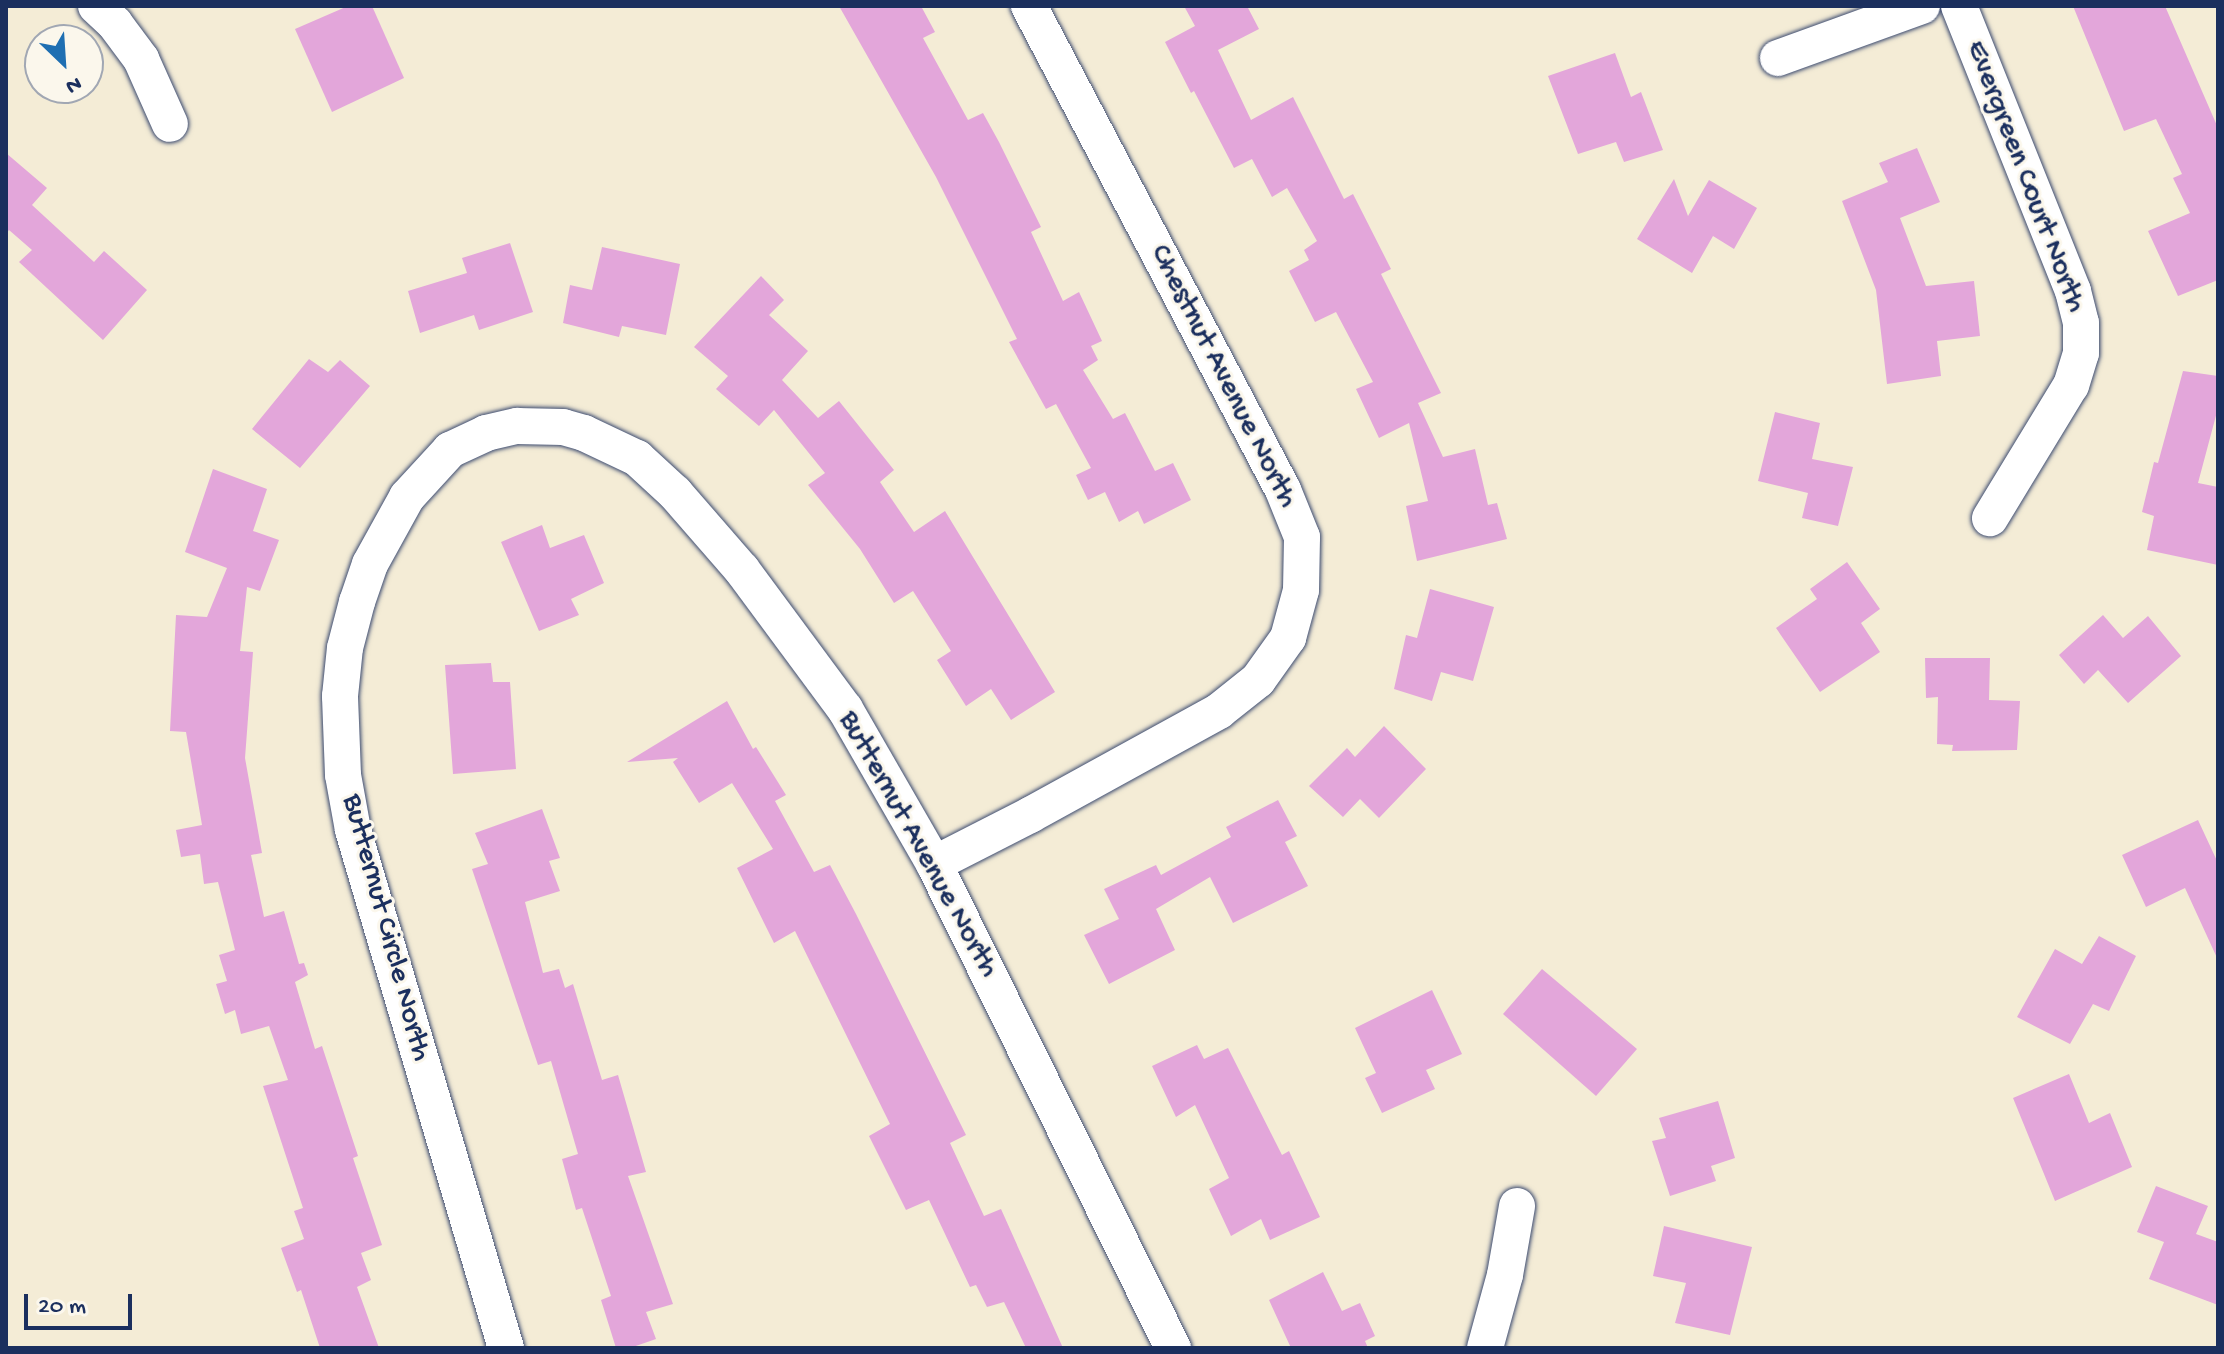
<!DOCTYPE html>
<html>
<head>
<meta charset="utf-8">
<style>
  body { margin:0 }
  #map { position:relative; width:2224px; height:1354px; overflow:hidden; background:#f4ecd6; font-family:"Gochi Hand",sans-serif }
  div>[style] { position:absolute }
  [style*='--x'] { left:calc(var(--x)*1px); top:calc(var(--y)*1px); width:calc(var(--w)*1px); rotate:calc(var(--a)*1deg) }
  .building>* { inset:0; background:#e3a6da }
  .roads { filter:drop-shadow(0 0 2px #3c4b70) drop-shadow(0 0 2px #3c4b70) }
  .street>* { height:36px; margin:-18px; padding:0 18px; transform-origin:18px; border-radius:18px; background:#fff }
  span { translate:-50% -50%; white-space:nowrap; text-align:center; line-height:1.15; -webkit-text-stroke:6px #fbf7ec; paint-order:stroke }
  .street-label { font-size:30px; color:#1b2f5e }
  .frame { position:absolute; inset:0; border:8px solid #1b2f5e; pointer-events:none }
  .north { position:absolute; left:24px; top:24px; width:80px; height:80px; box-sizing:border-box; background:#fbf7ec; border:2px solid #a1a7b3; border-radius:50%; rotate:155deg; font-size:22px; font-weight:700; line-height:32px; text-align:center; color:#1b2f5e }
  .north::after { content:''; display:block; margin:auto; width:28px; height:36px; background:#1f6fb2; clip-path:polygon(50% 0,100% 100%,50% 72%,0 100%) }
  .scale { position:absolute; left:24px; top:1294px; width:108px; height:36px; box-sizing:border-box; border:4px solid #1b2f5e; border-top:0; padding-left:10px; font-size:24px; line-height:28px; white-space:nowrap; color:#1b2f5e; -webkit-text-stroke:6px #fbf7ec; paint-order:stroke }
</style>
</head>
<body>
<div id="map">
  <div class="building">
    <div style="clip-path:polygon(348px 6px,372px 6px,404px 78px,332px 112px,295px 29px)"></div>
    <div style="clip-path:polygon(839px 6px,921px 6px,935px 32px,923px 38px,968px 120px,983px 113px,999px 142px,1041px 227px,1031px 232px,1063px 301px,1079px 292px,1102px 341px,1091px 346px,1098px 360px,1083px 370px,1113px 419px,1125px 413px,1155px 471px,1173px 463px,1191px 500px,1144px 524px,1138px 511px,1119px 522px,1105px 492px,1088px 500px,1076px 475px,1091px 468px,1056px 404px,1046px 409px,1009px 342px,1017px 339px,936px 177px)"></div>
    <div style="clip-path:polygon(1184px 6px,1247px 6px,1259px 29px,1218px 50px,1251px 120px,1293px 97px,1344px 199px,1353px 194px,1391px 269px,1381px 274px,1441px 393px,1418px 403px,1443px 457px,1475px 449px,1488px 505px,1497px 503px,1507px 539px,1417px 561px,1406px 506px,1428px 501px,1409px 423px,1379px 438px,1356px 389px,1373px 382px,1336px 312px,1315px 322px,1289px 271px,1309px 260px,1304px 250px,1317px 241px,1287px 188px,1272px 197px,1252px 159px,1234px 168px,1194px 91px,1191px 93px,1165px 42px,1195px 26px)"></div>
    <div style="clip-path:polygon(2073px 6px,2165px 6px,2218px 128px,2218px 280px,2178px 296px,2148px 231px,2190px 213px,2173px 178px,2182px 174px,2156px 119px,2124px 131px)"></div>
    <div style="clip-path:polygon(1615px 53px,1631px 97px,1641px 92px,1663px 150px,1624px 162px,1616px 142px,1578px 154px,1548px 76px)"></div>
    <div style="clip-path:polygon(1917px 148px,1940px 202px,1900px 218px,1926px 286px,1974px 281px,1980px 336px,1937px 341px,1941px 376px,1887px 384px,1876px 290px,1842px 201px,1888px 182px,1879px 163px)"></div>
    <div style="clip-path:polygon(6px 153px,47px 188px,32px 205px,94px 262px,104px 251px,147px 290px,103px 340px,19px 262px,32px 250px,9px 230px,6px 234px)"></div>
    <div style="clip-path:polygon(1674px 179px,1688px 216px,1709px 180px,1757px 208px,1734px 249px,1713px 236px,1692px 273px,1637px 239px)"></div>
    <div style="clip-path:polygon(510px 243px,533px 312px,479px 330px,474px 315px,420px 333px,408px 291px,467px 273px,462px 258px)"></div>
    <div style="clip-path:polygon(602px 247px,680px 264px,666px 335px,622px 326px,619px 337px,563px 323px,570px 285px,592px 290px)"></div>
    <div style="clip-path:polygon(761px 276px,784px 300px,769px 315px,808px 351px,782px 380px,818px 418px,839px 401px,894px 470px,880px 482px,914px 532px,945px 511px,1055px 692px,1011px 720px,991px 689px,966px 706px,937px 660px,951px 651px,913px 591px,894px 603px,860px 549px,808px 485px,825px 473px,774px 410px,759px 426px,716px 389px,728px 376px,694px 347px)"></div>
    <div style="clip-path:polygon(309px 359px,328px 372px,340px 360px,370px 386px,300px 468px,252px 429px)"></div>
    <div style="clip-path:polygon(2183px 371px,2218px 376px,2218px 408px,2198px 483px,2218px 487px,2218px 565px,2147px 550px,2154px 516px,2142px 512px,2154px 462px,2158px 463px)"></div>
    <div style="clip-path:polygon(1775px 412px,1820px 423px,1812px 459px,1853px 467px,1838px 526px,1802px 518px,1808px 493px,1758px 481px)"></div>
    <div style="clip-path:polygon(213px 469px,267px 489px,253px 531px,279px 540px,260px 591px,247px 587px,240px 651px,253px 652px,245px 758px,262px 853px,251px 855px,264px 917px,284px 911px,299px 964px,304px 963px,308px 975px,295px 982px,315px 1049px,322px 1046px,358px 1156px,353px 1158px,382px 1245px,361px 1253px,371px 1280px,357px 1287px,379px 1348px,320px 1348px,301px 1290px,297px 1292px,281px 1248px,304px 1239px,294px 1211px,303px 1208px,263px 1086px,288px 1080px,269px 1026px,241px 1034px,235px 1010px,225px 1014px,216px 984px,227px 981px,219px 955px,235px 950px,218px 882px,204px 884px,200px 854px,181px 857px,176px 830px,202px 825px,186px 732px,170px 731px,176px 615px,207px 617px,227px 568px,185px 552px)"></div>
    <div style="clip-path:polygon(542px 525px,550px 548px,584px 535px,604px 583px,571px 599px,579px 615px,539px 631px,501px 542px)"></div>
    <div style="clip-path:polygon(1847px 562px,1880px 609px,1861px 623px,1880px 652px,1820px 692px,1776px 628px,1817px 599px,1810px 589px)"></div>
    <div style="clip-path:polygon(1430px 589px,1494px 607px,1473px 681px,1441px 672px,1432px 701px,1394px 689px,1406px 635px,1417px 638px)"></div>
    <div style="clip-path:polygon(2103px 615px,2123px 638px,2148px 616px,2181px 656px,2128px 703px,2098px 670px,2084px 684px,2059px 655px)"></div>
    <div style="clip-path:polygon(1925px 658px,1990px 658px,1989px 700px,2020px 701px,2017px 750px,1952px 751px,1953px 745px,1937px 744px,1938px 697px,1926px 698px)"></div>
    <div style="clip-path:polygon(491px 663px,493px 682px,510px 682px,516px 769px,453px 774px,445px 665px)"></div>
    <div style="clip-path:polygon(727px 701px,753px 749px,756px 747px,786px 795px,775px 801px,814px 872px,830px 865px,856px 914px,966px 1135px,950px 1143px,984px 1216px,1001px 1209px,1063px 1348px,1026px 1348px,1004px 1302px,987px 1307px,976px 1285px,970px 1287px,929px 1200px,906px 1210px,869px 1136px,890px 1124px,795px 931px,774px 943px,737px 868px,773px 849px,732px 783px,699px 803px,673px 762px,678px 758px,627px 762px)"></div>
    <div style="clip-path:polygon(1384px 726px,1426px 769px,1379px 818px,1360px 799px,1343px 817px,1309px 786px,1347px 748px,1355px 757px)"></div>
    <div style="clip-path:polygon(1278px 800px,1297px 836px,1285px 842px,1308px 886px,1233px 923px,1210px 877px,1156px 909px,1175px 950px,1109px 984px,1084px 935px,1119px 919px,1104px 889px,1156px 865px,1161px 875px,1231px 837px,1226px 827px)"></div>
    <div style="clip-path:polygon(542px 809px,560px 858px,549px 861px,560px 891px,525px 902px,543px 973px,559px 969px,565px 988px,573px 984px,602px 1080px,618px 1075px,646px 1172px,628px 1176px,673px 1304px,646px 1312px,656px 1339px,630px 1348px,616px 1348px,601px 1300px,611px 1296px,582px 1208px,576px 1210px,562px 1159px,578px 1154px,551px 1061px,538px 1065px,472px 869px,488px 864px,475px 833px)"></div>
    <div style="clip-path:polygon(2198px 820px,2218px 863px,2218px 960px,2185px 888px,2146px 907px,2122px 855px)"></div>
    <div style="clip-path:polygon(2099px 936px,2136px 956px,2109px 1011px,2093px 1004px,2070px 1044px,2017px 1017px,2055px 949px,2082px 964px)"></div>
    <div style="clip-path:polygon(1542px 969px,1637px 1049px,1596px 1096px,1503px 1014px)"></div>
    <div style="clip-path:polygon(1432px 990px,1462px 1054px,1426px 1070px,1435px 1089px,1382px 1113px,1365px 1078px,1376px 1073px,1355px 1028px)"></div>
    <div style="clip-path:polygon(1197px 1045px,1204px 1059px,1228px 1048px,1282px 1155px,1289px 1151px,1320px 1217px,1270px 1240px,1261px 1219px,1231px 1236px,1209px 1189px,1229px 1178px,1195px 1105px,1176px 1117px,1152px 1066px)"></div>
    <div style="clip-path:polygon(2069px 1074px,2089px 1123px,2110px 1113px,2132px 1167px,2055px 1201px,2013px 1098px)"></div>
    <div style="clip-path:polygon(1718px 1101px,1735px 1158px,1711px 1166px,1716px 1181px,1670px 1196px,1652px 1141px,1666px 1138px,1659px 1118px)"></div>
    <div style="clip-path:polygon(2156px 1186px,2208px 1206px,2196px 1234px,2218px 1242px,2218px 1305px,2149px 1279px,2164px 1242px,2137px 1232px)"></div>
    <div style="clip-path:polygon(1664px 1226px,1752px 1247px,1730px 1335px,1675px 1323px,1686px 1283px,1653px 1276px)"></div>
    <div style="clip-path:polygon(1323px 1272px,1342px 1311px,1360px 1303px,1375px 1336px,1365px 1341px,1368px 1348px,1291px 1348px,1269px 1300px)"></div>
  </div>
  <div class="roads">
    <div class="street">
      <div style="--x:96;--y:6;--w:26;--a:43"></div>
      <div style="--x:115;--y:24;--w:44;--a:53.4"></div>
      <div style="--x:141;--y:59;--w:71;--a:66"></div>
      <div style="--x:1959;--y:6;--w:307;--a:68.2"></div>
      <div style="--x:2073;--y:291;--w:33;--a:76"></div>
      <div style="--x:2081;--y:323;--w:30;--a:90"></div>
      <div style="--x:2081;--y:353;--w:34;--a:107"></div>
      <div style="--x:2071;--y:385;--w:156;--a:121.3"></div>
      <div style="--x:1778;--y:58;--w:153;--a:-19.9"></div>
      <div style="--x:934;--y:864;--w:108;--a:-27"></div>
      <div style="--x:1030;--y:815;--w:216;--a:-28.8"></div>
      <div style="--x:1219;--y:711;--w:50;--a:-38.5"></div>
      <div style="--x:1258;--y:680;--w:52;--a:-54.5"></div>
      <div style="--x:1288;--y:638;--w:50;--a:-74.8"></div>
      <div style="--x:1301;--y:590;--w:53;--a:-88.9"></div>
      <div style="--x:1302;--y:537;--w:51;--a:-112"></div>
      <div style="--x:1283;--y:490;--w:547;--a:-117.69"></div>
      <div style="--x:506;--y:1348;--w:540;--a:-106.46"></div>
      <div style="--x:353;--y:830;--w:56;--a:-100.3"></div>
      <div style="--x:343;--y:775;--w:79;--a:-92.2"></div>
      <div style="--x:340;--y:696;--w:48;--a:-84.1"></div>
      <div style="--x:345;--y:648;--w:48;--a:-75.4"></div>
      <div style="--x:357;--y:602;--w:40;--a:-71.1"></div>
      <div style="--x:370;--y:564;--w:77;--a:-61.1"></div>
      <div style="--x:407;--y:497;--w:64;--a:-47.5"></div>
      <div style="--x:450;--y:450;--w:40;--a:-25"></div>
      <div style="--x:486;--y:433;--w:32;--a:-13"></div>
      <div style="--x:517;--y:426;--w:46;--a:1.2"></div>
      <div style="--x:563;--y:427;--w:22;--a:16"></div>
      <div style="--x:584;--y:433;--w:59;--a:25.3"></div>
      <div style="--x:637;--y:458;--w:52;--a:42.6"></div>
      <div style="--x:675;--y:493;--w:102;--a:49"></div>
      <div style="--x:742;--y:570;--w:173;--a:53.5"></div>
      <div style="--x:845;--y:709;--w:179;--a:60.1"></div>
      <div style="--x:934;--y:864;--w:540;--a:63.72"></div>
      <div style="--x:1485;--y:1348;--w:76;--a:-74.7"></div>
      <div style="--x:1505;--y:1275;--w:70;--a:-80.1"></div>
    </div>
  </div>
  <div class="street-label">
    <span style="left:2024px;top:177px;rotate:69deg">Evergreen Court North</span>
    <span style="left:1222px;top:377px;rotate:63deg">Chestnut Avenue North</span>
    <span style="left:917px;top:845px;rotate:61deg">Butternut Avenue North</span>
    <span style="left:385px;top:928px;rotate:75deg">Butternut Circle North</span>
  </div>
  <div class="frame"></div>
  <div class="north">N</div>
  <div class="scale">20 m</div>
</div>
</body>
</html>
